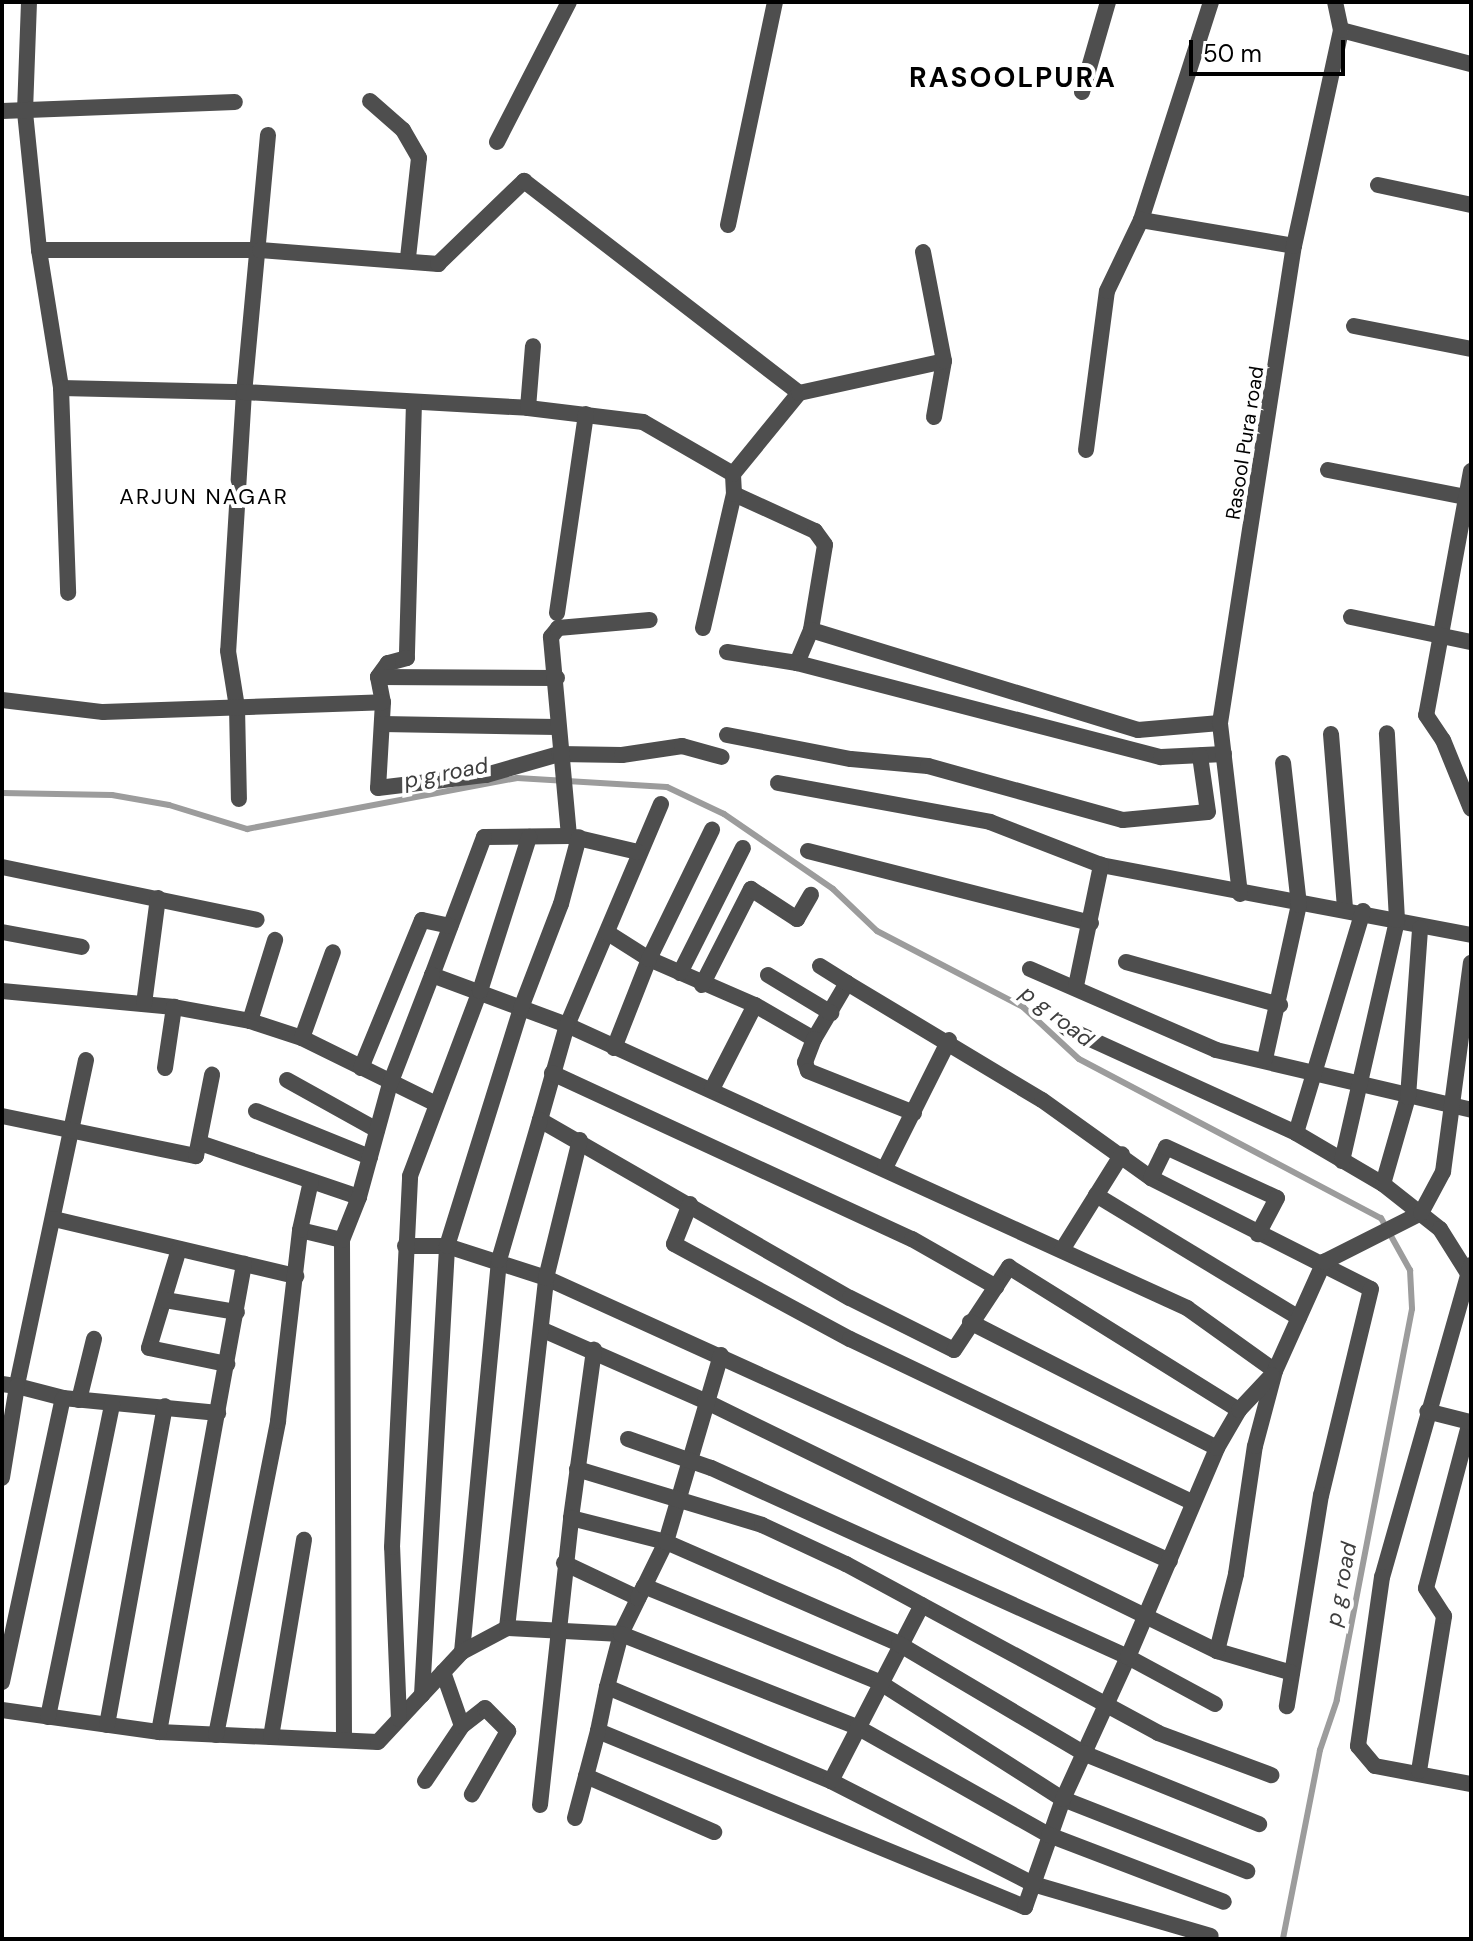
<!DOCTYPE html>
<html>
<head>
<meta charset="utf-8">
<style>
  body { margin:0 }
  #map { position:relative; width:1473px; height:1941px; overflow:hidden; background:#fff; font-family:"DM Sans",sans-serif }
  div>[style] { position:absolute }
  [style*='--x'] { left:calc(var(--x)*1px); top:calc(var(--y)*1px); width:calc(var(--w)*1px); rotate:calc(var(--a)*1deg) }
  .stream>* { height:6px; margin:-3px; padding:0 3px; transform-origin:3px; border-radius:3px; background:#9c9c9c }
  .minor>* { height:16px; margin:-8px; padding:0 8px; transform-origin:8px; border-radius:8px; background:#4e4e4e }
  span { translate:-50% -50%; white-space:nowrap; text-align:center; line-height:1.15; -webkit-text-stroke:8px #fff; paint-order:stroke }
  .street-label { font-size:20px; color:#000 }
  .neighbourhood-label { font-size:22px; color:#000; letter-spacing:2px }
  .water-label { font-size:22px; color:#3d3d3d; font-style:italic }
  .district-label { font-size:28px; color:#000; font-weight:700; letter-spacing:2px }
  .frame { position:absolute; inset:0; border:4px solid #000; pointer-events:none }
  .scale { position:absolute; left:1189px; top:40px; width:156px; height:36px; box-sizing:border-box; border:4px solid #000; border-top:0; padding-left:10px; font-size:24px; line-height:28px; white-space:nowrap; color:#000; -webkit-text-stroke:6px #fff; paint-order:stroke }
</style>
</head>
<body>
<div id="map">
  <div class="stream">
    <div style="--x:2;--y:793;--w:110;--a:1"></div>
    <div style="--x:112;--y:795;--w:58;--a:10"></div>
    <div style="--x:169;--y:805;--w:82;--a:17.1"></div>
    <div style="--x:247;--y:829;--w:275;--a:-10.7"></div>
    <div style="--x:517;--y:778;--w:150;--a:3.4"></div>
    <div style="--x:667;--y:787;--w:63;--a:25.3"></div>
    <div style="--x:724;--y:814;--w:132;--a:34.5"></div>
    <div style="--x:833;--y:889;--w:61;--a:43.7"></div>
    <div style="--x:877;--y:931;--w:165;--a:27.5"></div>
    <div style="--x:1023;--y:1007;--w:76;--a:42.9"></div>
    <div style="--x:1079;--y:1059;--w:341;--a:27.8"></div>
    <div style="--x:1381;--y:1218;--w:60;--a:60.9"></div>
    <div style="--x:1410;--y:1270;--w:39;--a:87"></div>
    <div style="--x:1412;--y:1309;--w:398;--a:100.9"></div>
    <div style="--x:1337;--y:1700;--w:53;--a:108.8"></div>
    <div style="--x:1320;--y:1750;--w:193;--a:101.1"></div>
  </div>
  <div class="minor">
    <div style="--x:29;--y:2;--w:110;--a:92.1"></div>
    <div style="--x:25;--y:112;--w:139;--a:84.2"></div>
    <div style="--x:39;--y:250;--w:140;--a:80.9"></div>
    <div style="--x:61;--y:388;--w:183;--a:1.3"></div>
    <div style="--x:244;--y:392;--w:259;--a:93.5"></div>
    <div style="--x:228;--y:651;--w:57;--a:80.9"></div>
    <div style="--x:237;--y:707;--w:92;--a:88.8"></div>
    <div style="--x:1341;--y:30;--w:134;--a:14.7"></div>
    <div style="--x:1082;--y:92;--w:94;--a:-73.9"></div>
    <div style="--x:370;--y:101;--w:44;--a:41.3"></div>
    <div style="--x:403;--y:130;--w:32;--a:60"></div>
    <div style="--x:419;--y:158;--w:101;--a:96.3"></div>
    <div style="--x:2;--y:111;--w:233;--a:-2.2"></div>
    <div style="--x:268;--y:135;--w:258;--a:95.3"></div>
    <div style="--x:244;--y:392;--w:284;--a:3.2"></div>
    <div style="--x:528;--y:408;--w:116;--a:6.9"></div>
    <div style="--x:643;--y:422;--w:104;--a:30"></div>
    <div style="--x:497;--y:142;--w:157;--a:-62.8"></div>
    <div style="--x:1378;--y:185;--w:95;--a:12.1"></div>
    <div style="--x:1141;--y:220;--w:229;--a:-72.2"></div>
    <div style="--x:728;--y:225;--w:228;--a:-78.1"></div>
    <div style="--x:39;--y:250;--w:221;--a:0"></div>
    <div style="--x:260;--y:250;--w:179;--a:4.5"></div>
    <div style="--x:438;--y:264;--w:120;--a:-44"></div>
    <div style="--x:524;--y:181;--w:347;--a:37.6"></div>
    <div style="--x:1354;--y:326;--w:119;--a:11.1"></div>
    <div style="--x:61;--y:388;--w:205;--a:88"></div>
    <div style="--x:414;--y:402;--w:256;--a:91.6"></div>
    <div style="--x:407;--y:658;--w:20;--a:165"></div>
    <div style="--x:388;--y:663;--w:17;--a:126"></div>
    <div style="--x:378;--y:677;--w:25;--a:79"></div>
    <div style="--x:383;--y:702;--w:86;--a:93.3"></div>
    <div style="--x:378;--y:788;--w:109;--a:-6.9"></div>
    <div style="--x:486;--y:775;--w:76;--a:-16"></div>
    <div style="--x:559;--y:754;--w:63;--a:0.9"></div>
    <div style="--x:622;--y:755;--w:61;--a:-8.5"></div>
    <div style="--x:682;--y:746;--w:41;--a:15.4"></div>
    <div style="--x:528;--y:408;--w:62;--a:-85.4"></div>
    <div style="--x:934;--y:417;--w:57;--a:-79.9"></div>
    <div style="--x:1086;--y:450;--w:160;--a:-82.5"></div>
    <div style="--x:1107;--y:291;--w:79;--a:-64.4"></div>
    <div style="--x:1141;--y:220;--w:155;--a:9.6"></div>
    <div style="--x:1328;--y:470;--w:146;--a:11.1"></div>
    <div style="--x:1471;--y:471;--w:248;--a:100.4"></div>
    <div style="--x:1426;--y:715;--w:30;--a:56"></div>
    <div style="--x:1443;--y:740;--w:74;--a:67.9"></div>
    <div style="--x:734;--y:494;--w:89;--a:24.6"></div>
    <div style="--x:815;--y:531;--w:17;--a:54"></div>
    <div style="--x:825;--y:545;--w:86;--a:99.4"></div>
    <div style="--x:811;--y:630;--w:36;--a:113"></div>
    <div style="--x:557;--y:613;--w:201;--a:-81.7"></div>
    <div style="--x:1351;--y:617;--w:123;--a:11.8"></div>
    <div style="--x:703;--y:628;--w:138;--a:-77"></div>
    <div style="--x:734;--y:494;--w:20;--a:-93"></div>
    <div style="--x:733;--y:474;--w:104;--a:-50.8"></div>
    <div style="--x:799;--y:393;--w:148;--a:-12.4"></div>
    <div style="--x:944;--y:361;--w:111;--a:-100.9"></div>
    <div style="--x:811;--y:630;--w:342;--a:17"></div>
    <div style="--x:1138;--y:730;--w:82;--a:-4.9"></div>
    <div style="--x:727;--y:652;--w:71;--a:8.9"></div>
    <div style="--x:797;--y:663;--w:376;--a:14.5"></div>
    <div style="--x:1161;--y:757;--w:63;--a:-2.7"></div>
    <div style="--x:378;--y:677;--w:179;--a:0.3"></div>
    <div style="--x:2;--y:700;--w:102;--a:6.8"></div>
    <div style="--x:103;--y:712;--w:280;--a:-2"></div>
    <div style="--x:382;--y:724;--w:175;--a:1"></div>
    <div style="--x:1331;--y:734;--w:176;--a:85.4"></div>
    <div style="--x:727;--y:735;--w:126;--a:11"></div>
    <div style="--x:851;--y:759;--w:77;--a:5.2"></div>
    <div style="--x:928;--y:766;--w:202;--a:15.5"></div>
    <div style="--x:1123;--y:820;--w:85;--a:-5.4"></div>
    <div style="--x:1208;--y:812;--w:57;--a:-98.1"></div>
    <div style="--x:778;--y:783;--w:216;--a:10.4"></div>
    <div style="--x:990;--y:822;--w:119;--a:21.2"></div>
    <div style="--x:1101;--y:865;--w:377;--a:10.7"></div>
    <div style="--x:661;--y:804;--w:240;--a:113"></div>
    <div style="--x:567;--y:1025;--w:682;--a:24.53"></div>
    <div style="--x:1187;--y:1308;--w:108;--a:35.6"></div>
    <div style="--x:569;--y:836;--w:200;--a:-95.2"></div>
    <div style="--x:551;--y:637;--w:11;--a:-52"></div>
    <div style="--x:558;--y:628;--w:92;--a:-5"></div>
    <div style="--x:808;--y:851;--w:292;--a:14.3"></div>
    <div style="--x:638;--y:852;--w:71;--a:-166.9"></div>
    <div style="--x:569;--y:836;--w:85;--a:179.3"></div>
    <div style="--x:484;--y:837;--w:147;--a:110.6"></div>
    <div style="--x:432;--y:975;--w:144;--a:20.3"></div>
    <div style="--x:567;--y:1025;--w:99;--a:105.9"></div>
    <div style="--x:540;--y:1120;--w:357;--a:29.9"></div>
    <div style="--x:850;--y:1298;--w:116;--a:26.6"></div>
    <div style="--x:954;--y:1350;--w:100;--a:-56.5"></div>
    <div style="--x:1009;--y:1267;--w:271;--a:31.9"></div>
    <div style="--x:2;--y:867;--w:260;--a:11.7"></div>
    <div style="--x:1240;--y:894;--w:172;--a:-96.7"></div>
    <div style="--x:1220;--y:723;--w:483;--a:-81.2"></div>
    <div style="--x:1294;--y:246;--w:221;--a:-77.7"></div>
    <div style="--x:1341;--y:30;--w:29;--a:-102"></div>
    <div style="--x:2;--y:932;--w:81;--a:10.6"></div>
    <div style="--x:608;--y:933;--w:49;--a:32.4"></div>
    <div style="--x:649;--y:959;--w:116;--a:23.5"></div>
    <div style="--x:755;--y:1005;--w:68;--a:30"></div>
    <div style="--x:814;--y:1039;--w:65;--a:-59.5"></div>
    <div style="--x:847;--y:983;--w:227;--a:31"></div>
    <div style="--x:1042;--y:1100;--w:134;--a:35.6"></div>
    <div style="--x:1151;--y:1178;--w:246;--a:26.8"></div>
    <div style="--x:1371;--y:1289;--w:212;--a:103.6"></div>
    <div style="--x:1321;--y:1495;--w:214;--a:99.2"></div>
    <div style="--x:1126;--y:962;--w:160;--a:15.6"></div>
    <div style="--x:820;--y:966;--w:32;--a:32"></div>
    <div style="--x:1030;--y:969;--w:203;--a:23.5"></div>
    <div style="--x:1216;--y:1050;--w:262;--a:13.2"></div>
    <div style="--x:680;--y:973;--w:140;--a:-63.3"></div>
    <div style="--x:768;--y:975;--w:74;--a:31.1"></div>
    <div style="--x:702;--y:985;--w:108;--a:-63"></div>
    <div style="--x:751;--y:889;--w:55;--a:33.1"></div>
    <div style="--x:797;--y:919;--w:28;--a:-60"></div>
    <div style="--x:1076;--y:986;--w:124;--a:-78.3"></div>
    <div style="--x:2;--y:991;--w:173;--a:5.3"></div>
    <div style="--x:174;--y:1007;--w:77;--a:10.4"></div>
    <div style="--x:250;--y:1021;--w:85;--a:-72.8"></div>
    <div style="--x:144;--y:1004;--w:107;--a:-82.5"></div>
    <div style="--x:250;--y:1021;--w:55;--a:18.1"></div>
    <div style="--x:302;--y:1038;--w:147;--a:26.2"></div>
    <div style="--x:1066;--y:1028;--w:253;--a:24.5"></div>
    <div style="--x:1296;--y:1133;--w:101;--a:30.4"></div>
    <div style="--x:1383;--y:1184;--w:73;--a:38.3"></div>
    <div style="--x:1440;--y:1229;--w:54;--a:57.8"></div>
    <div style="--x:302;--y:1038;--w:91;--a:-70.2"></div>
    <div style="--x:814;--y:1039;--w:25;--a:111"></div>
    <div style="--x:805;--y:1062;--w:9;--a:72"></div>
    <div style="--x:808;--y:1071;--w:114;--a:21.6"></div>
    <div style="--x:614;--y:1048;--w:96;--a:-68.5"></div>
    <div style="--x:649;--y:959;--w:144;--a:-64"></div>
    <div style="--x:1265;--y:1059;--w:158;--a:-77.6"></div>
    <div style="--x:1299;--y:905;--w:143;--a:-96.4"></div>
    <div style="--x:86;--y:1060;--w:333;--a:102"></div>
    <div style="--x:17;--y:1386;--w:48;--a:14.6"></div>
    <div style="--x:63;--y:1398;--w:156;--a:5.5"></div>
    <div style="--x:165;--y:1068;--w:62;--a:-81.6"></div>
    <div style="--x:361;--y:1068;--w:160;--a:-67.6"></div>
    <div style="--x:422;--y:920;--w:29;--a:12"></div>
    <div style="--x:552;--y:1073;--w:396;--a:24.8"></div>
    <div style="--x:912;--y:1239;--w:97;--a:29.7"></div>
    <div style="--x:287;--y:1080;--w:103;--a:29.1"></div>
    <div style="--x:712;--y:1089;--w:94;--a:-62.9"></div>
    <div style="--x:256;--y:1111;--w:123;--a:22"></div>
    <div style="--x:2;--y:1116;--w:198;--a:11.7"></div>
    <div style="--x:196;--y:1156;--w:83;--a:-78.8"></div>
    <div style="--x:1296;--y:1133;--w:232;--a:-73.2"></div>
    <div style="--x:200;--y:1143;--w:168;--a:18.8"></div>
    <div style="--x:359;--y:1197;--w:117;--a:-74.7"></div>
    <div style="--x:390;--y:1084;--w:117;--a:-68.9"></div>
    <div style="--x:1342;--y:1161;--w:247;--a:-77.1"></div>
    <div style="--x:1397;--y:920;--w:187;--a:-93.1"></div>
    <div style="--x:885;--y:1168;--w:143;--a:-63.4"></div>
    <div style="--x:1151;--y:1178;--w:34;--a:-64"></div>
    <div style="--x:1166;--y:1147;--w:122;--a:24.7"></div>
    <div style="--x:1277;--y:1198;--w:41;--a:117.8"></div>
    <div style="--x:1383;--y:1184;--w:91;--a:-74"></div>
    <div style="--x:1408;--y:1097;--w:169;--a:-85.9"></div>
    <div style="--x:1096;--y:1195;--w:237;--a:31.2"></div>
    <div style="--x:690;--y:1204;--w:43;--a:111.8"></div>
    <div style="--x:674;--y:1244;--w:200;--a:28.4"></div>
    <div style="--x:850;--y:1339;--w:378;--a:25.5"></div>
    <div style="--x:54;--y:1219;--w:249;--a:13.3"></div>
    <div style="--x:300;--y:1230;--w:43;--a:13.4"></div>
    <div style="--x:342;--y:1240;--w:500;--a:89.77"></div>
    <div style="--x:342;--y:1240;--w:46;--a:-68.4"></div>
    <div style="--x:405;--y:1246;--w:42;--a:0"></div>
    <div style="--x:447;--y:1246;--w:104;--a:17.9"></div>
    <div style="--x:546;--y:1278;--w:685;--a:24.4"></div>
    <div style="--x:179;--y:1249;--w:103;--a:106.9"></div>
    <div style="--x:149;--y:1348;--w:80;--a:11.6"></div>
    <div style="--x:1062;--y:1250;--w:113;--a:-58"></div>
    <div style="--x:1471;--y:1265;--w:324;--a:105.9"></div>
    <div style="--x:1382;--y:1577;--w:171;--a:98.1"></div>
    <div style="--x:1358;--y:1746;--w:26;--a:50"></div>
    <div style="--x:1375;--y:1766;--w:98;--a:10.6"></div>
    <div style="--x:165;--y:1300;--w:73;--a:9.5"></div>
    <div style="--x:970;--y:1322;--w:277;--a:27"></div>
    <div style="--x:543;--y:1330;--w:177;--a:23.7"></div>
    <div style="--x:705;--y:1401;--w:570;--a:26.03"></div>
    <div style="--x:1217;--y:1651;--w:78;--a:16.3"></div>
    <div style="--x:721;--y:1355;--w:195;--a:106.4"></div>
    <div style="--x:666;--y:1542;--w:102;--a:116.1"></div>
    <div style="--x:621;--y:1634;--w:55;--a:104.8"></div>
    <div style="--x:607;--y:1687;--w:243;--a:22.8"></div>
    <div style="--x:831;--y:1781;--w:227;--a:27"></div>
    <div style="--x:1033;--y:1884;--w:185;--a:16.3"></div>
    <div style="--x:2;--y:1384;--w:15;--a:8"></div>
    <div style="--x:17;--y:1386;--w:93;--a:99.3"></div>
    <div style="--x:79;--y:1400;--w:63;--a:-76.2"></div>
    <div style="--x:577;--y:1469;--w:193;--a:16.8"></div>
    <div style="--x:762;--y:1525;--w:93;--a:24.9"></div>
    <div style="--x:846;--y:1564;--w:355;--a:28.4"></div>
    <div style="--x:1158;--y:1733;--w:121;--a:20.4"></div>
    <div style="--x:571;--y:1518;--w:170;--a:-82.2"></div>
    <div style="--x:564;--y:1563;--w:82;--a:25.3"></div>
    <div style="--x:638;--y:1598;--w:13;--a:-63"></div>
    <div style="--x:644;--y:1586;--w:254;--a:22.2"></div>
    <div style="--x:879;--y:1682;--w:218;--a:32.5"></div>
    <div style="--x:1063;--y:1799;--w:198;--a:21.4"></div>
    <div style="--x:507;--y:1628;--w:352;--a:-83.6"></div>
    <div style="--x:546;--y:1278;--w:142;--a:-76.2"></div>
    <div style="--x:1217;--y:1651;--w:79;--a:-76.1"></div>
    <div style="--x:1236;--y:1574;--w:129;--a:-81.6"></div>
    <div style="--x:1255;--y:1446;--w:78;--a:-75.1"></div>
    <div style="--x:1275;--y:1371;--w:120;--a:-65.8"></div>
    <div style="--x:1324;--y:1262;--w:109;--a:-26.8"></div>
    <div style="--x:1421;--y:1213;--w:47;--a:-61.8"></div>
    <div style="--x:1443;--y:1172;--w:211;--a:-82.4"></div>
    <div style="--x:462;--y:1652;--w:394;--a:-84.6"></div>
    <div style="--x:499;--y:1260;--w:146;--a:-73.7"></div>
    <div style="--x:443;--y:1672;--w:57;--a:70.6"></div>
    <div style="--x:2;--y:1682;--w:290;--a:-77.9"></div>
    <div style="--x:607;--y:1687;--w:45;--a:101.6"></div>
    <div style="--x:598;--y:1731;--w:462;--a:22.4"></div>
    <div style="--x:1025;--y:1907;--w:114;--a:-70.6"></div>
    <div style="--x:1063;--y:1799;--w:156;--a:-65.4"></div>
    <div style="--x:1128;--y:1657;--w:458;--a:-155.6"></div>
    <div style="--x:711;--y:1468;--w:88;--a:-160.7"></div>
    <div style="--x:422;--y:1695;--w:450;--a:-86.8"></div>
    <div style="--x:447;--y:1246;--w:249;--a:-72.7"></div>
    <div style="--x:521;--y:1008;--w:111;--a:-69"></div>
    <div style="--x:561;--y:904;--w:69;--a:-75"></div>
    <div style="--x:1215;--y:1704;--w:99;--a:-151.6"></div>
    <div style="--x:1128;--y:1657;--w:227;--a:-66.9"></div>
    <div style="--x:1217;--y:1448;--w:44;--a:-59.9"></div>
    <div style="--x:1239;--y:1410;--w:48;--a:-46.7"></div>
    <div style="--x:2;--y:1710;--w:159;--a:8"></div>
    <div style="--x:159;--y:1732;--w:219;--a:2.6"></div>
    <div style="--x:378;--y:1742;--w:123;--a:-47"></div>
    <div style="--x:462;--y:1652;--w:51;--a:-28.1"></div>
    <div style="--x:507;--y:1628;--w:114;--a:3"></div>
    <div style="--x:621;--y:1634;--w:254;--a:21.5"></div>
    <div style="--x:857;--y:1727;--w:220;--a:29.4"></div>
    <div style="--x:1049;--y:1835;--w:187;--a:20.9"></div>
    <div style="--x:48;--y:1717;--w:319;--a:-78.4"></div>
    <div style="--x:399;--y:1719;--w:172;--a:-92.3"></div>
    <div style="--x:392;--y:1547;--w:371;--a:-87.2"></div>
    <div style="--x:410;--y:1176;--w:198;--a:-69.3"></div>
    <div style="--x:480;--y:991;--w:162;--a:-72.3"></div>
    <div style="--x:107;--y:1725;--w:324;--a:-79.7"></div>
    <div style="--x:159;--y:1732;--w:476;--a:-79.7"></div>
    <div style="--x:216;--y:1735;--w:320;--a:-78.8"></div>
    <div style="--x:278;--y:1421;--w:192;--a:-83.4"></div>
    <div style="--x:300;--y:1230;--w:50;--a:-77.3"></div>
    <div style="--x:271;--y:1737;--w:200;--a:-80.5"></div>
    <div style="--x:1419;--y:1771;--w:157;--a:-80.8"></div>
    <div style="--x:1444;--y:1616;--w:33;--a:-123"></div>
    <div style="--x:1426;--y:1588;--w:172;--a:-75.2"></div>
    <div style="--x:1470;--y:1422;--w:44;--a:-165.7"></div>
    <div style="--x:586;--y:1776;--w:140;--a:23.6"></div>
    <div style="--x:425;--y:1781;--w:66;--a:-56.1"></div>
    <div style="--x:462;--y:1726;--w:29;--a:-38"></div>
    <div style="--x:485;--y:1708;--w:33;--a:45"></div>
    <div style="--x:508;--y:1731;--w:73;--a:119.7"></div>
    <div style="--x:831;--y:1781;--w:198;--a:-62.7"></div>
    <div style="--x:540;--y:1805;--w:289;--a:-83.8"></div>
    <div style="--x:571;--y:1518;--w:98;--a:14.2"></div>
    <div style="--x:666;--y:1542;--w:254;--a:23.6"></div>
    <div style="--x:899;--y:1644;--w:214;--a:30.6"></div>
    <div style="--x:1083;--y:1753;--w:190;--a:22"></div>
    <div style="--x:575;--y:1818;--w:90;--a:-75.2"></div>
  </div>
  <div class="street-label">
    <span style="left:1245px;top:443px;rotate:-81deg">Rasool Pura road</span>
  </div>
  <div class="neighbourhood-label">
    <span style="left:204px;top:497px">ARJUN NAGAR</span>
  </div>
  <div class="water-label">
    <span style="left:446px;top:773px;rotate:-11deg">p g road</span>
    <span style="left:1057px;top:1016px;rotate:38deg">p g road</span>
    <span style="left:1341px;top:1584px;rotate:-79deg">p g road</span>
  </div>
  <div class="district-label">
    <span style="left:1013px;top:78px">RASOOLPURA</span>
  </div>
  <div class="frame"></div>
  <div class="scale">50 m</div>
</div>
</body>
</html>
